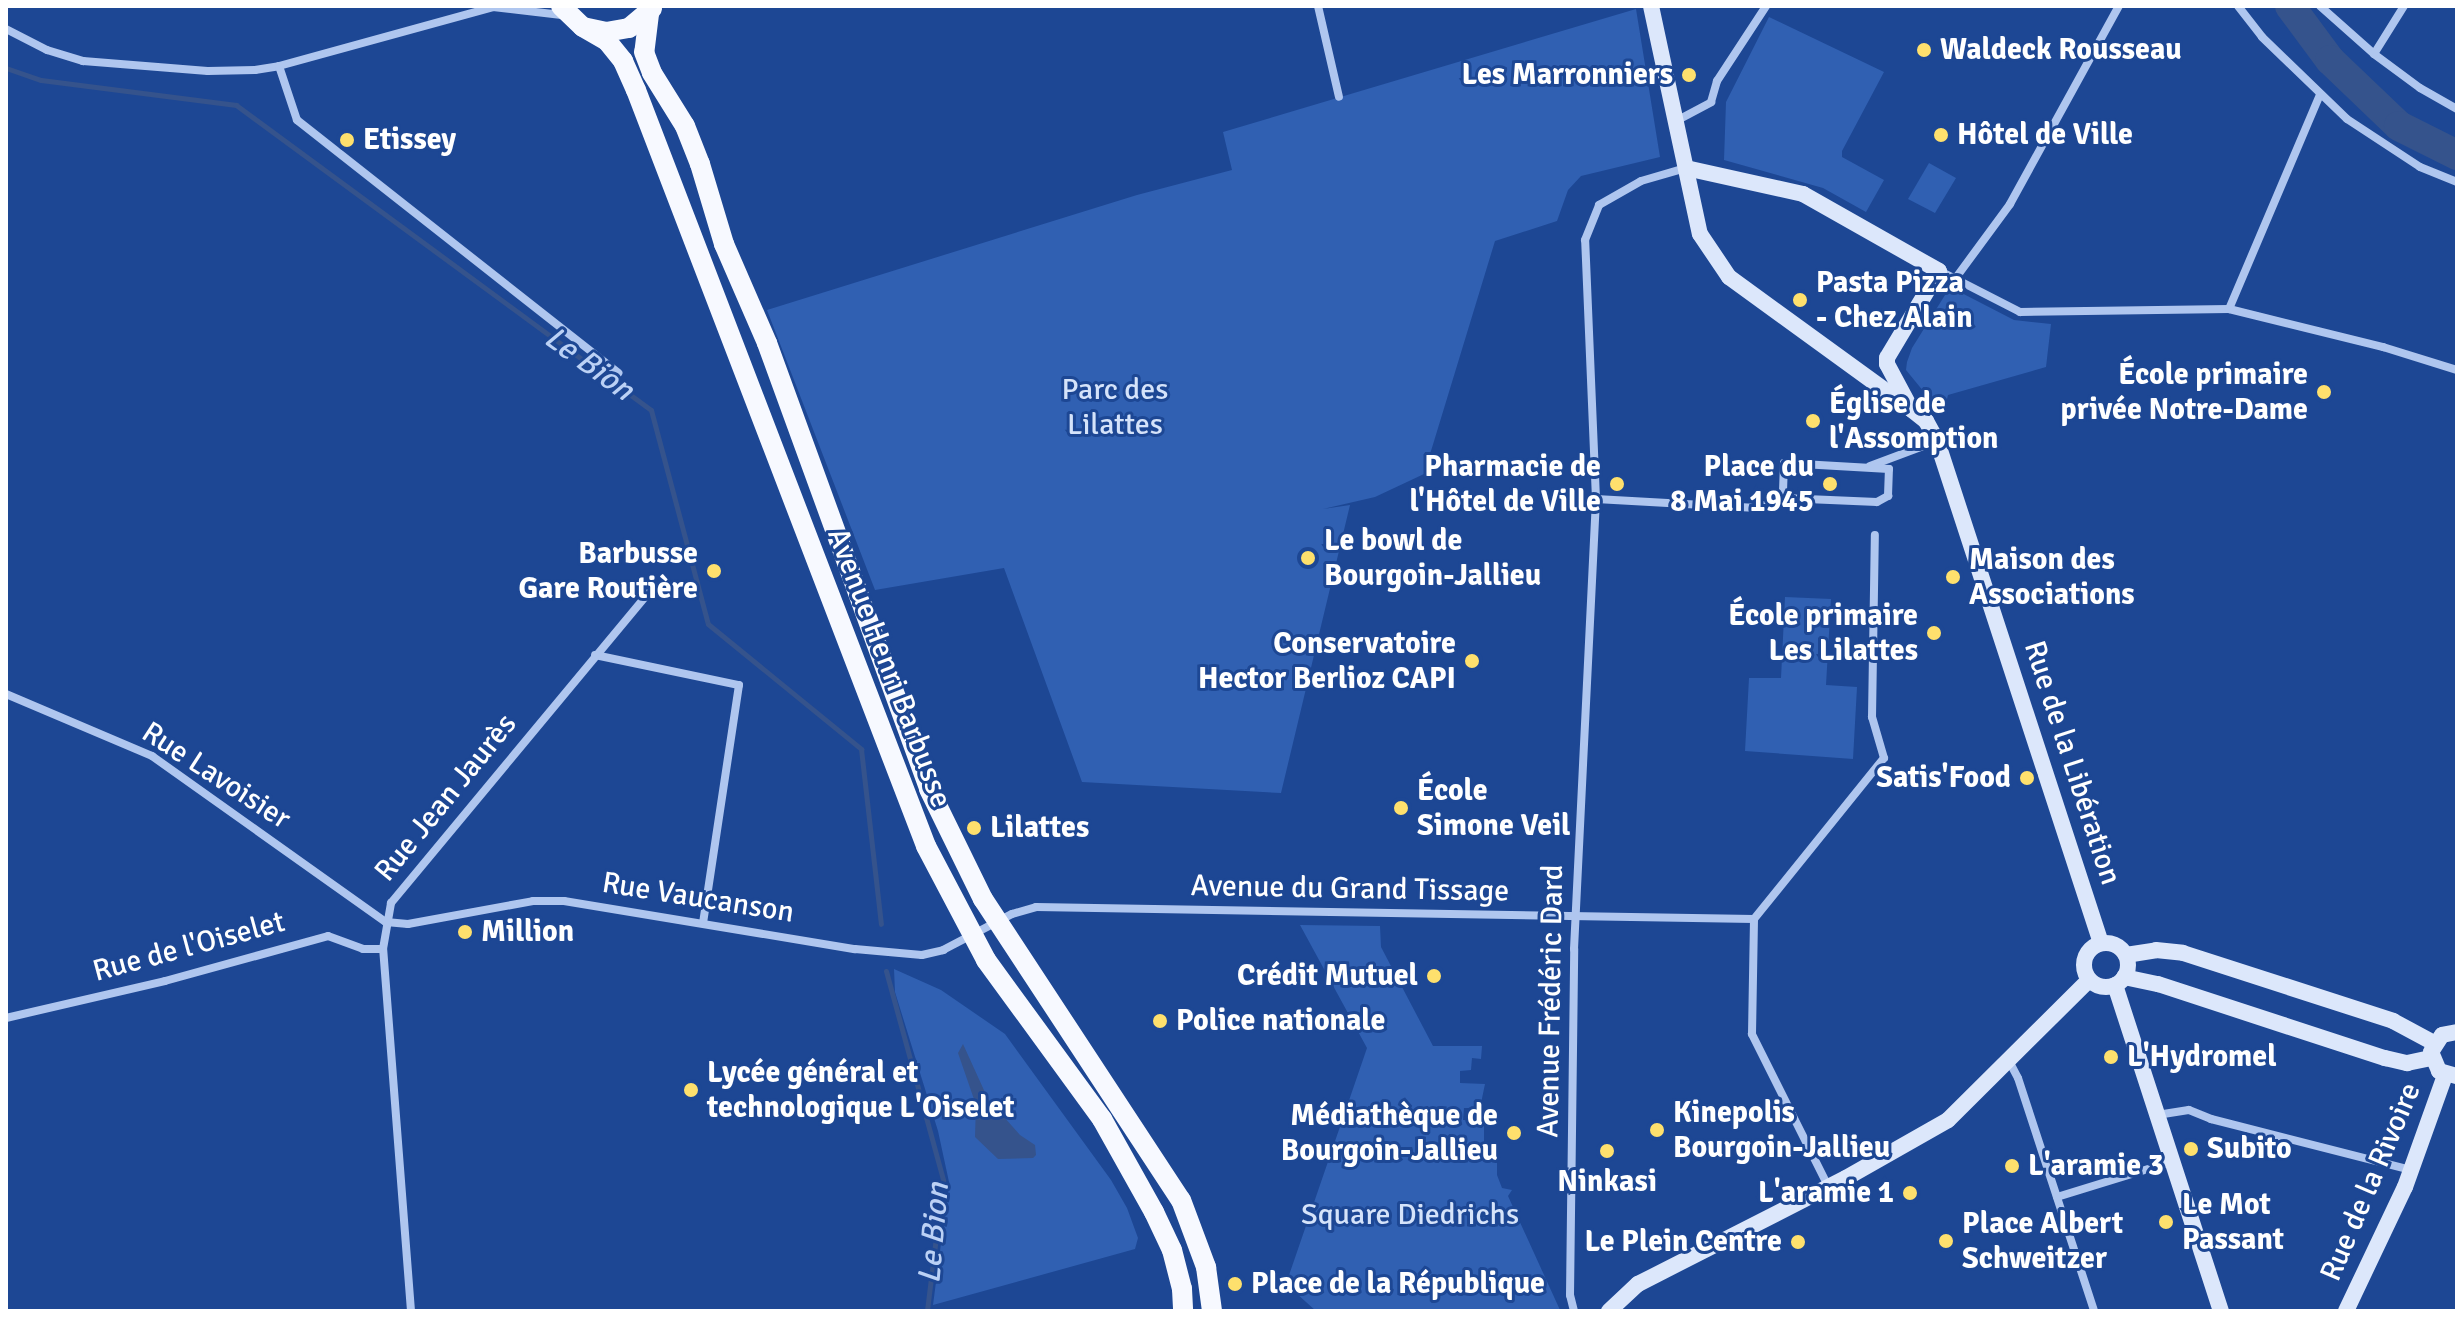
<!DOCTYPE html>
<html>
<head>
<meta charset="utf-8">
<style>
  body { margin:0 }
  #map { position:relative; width:2463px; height:1317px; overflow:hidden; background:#1d4794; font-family:Signika,sans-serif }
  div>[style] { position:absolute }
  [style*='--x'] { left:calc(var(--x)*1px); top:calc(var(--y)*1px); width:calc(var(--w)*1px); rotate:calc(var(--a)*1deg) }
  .green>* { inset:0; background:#3060b2 }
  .water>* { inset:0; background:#35538c }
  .stream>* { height:5px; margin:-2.5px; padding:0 2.5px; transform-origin:2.5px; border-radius:2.5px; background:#35538c }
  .river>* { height:30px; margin:-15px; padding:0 15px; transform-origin:15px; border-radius:15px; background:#35538c }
  .street>* { height:8px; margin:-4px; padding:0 4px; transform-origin:4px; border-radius:4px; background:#afc6ef }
  .secondary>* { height:16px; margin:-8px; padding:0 8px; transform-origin:8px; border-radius:8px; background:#dce7fb }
  .secondary>.ring { margin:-8px; padding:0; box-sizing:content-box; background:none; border:16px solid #dce7fb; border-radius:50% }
  .primary>* { height:20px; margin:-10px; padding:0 10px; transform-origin:10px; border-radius:10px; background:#f7f9ff }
  .dots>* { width:22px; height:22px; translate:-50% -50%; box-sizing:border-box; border:4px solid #1d4794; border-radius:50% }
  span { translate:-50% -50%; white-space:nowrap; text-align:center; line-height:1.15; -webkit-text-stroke:6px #1d4794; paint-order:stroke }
  .poi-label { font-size:30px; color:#fff; font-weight:700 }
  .left { translate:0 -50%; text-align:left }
  .right { translate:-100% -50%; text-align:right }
  .park-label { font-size:30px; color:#d5e3fa }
  .street-label { font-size:30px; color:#fff }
  .water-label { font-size:32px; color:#bbd1f5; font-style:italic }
  .frame { position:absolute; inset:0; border:8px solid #fff; pointer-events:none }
</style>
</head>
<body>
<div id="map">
  <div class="green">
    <div style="clip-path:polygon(1636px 9px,1660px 157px,1581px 176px,1568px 190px,1557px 221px,1495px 241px,1424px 474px,1375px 497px,1323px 509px,1350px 505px,1281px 793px,1082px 782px,1004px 568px,875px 590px,767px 310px,1137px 195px,1232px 170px,1223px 132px)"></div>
    <div style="clip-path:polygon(1769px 17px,1884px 72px,1842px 151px,1842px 157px,1884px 180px,1866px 212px,1823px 188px,1724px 160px,1726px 102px)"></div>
    <div style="clip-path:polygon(1929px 163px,1956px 178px,1935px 213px,1908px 199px)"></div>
    <div style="clip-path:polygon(1950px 287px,2014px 320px,2051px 324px,2046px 367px,1948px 395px,1947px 399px,1933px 403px,1906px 370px,1907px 362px,1912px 348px)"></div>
    <div style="clip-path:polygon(1785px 597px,1831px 599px,1826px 685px,1857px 687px,1853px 759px,1745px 751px,1749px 678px,1781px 678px)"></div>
    <div style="clip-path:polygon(1300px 925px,1380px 926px,1381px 947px,1433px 1046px,1482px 1046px,1481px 1059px,1472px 1058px,1471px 1070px,1460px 1071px,1460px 1083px,1485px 1084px,1480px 1108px,1464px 1108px,1463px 1120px,1484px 1121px,1484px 1145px,1491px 1146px,1491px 1158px,1497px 1158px,1497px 1175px,1502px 1188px,1512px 1190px,1508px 1196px,1560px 1310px,1316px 1311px,1286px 1284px,1367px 1048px)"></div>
    <div style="clip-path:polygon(894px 969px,941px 990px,1005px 1034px,1111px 1180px,1127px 1208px,1138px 1238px,1135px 1249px,933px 1305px,949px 1182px,938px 1131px,895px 992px)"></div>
  </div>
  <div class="water">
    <div style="clip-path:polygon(963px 1044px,988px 1099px,1020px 1135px,1035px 1145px,1036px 1155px,1033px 1158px,998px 1159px,975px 1137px,976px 1105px,958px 1053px)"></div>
  </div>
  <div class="stream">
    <div style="--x:6;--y:68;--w:37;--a:19"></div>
    <div style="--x:41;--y:80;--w:197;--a:7.3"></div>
    <div style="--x:236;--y:105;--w:515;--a:36.31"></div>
    <div style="--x:651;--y:410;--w:221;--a:75.1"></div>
    <div style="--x:708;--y:624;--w:198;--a:39.2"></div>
    <div style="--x:861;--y:749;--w:176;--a:83.5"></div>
    <div style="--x:886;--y:971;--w:217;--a:74.7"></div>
    <div style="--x:943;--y:1180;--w:132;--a:97"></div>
  </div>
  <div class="river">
    <div style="--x:2290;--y:6;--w:67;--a:53.5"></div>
    <div style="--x:2330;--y:60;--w:95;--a:43.7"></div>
    <div style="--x:2399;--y:126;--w:65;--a:26.6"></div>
  </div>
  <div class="street">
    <div style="--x:1318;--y:6;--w:93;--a:77"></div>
    <div style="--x:2238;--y:6;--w:39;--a:52"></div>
    <div style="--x:2262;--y:37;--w:118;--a:44"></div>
    <div style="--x:2347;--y:119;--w:87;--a:33.3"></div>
    <div style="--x:2420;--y:167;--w:40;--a:22"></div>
    <div style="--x:2320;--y:6;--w:72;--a:41.6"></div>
    <div style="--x:2374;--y:54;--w:57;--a:36.5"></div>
    <div style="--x:2420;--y:88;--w:43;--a:29.6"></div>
    <div style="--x:6;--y:29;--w:46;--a:27.1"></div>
    <div style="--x:47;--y:50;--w:38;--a:17"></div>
    <div style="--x:83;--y:61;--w:125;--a:4.6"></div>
    <div style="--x:208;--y:71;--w:47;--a:-1.2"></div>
    <div style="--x:255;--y:70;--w:24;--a:-9"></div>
    <div style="--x:279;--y:66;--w:222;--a:-15.4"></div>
    <div style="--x:493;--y:7;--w:69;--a:6.6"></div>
    <div style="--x:2374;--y:54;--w:57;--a:-58"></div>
    <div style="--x:279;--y:66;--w:57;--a:71.6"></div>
    <div style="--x:297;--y:120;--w:409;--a:38.2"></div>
    <div style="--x:1676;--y:121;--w:40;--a:-28"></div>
    <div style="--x:1711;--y:102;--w:22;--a:-74"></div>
    <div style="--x:1717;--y:81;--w:90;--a:-56.8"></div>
    <div style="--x:1940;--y:271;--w:90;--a:27.1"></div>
    <div style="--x:2020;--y:312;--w:209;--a:-0.8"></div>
    <div style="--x:2229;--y:309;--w:159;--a:13.9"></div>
    <div style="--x:2383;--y:347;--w:77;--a:17.3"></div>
    <div style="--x:1955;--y:279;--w:93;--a:-53.7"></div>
    <div style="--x:2010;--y:204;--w:226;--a:-61.2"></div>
    <div style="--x:2229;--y:309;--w:233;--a:-67"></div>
    <div style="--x:1870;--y:466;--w:72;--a:-20.5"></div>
    <div style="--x:1596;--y:499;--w:161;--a:3.2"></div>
    <div style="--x:1757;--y:508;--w:28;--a:-21"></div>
    <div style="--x:1783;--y:498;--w:94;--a:2.4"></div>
    <div style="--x:1877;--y:502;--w:13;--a:-29"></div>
    <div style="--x:1888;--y:496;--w:27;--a:-88"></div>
    <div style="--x:1889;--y:469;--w:105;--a:-176.7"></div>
    <div style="--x:1784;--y:463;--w:35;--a:92"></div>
    <div style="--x:595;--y:655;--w:147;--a:11.8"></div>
    <div style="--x:739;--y:685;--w:240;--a:98.6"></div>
    <div style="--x:6;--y:694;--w:159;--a:23"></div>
    <div style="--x:152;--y:756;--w:287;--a:35.4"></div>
    <div style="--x:386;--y:922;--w:22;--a:5"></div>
    <div style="--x:408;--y:924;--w:127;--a:-10.4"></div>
    <div style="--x:533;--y:901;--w:31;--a:0"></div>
    <div style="--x:564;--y:901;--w:295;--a:9.4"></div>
    <div style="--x:855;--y:949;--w:67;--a:5.1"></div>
    <div style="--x:922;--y:955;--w:22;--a:-13"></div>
    <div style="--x:943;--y:950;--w:78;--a:-27.6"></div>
    <div style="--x:1012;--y:914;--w:25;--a:-16"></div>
    <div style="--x:1036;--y:907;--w:718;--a:0.96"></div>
    <div style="--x:6;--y:1018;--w:163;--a:-13.1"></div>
    <div style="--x:165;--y:981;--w:169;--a:-15.4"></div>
    <div style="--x:328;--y:936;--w:37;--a:20"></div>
    <div style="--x:363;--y:949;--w:20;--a:0"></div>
    <div style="--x:2009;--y:1061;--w:19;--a:62"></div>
    <div style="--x:2018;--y:1078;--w:245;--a:71.9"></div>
    <div style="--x:2157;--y:1115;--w:32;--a:-9"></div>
    <div style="--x:2189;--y:1110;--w:24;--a:22"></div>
    <div style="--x:2211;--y:1119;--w:206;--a:14.3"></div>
    <div style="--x:1828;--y:1186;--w:170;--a:-116.6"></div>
    <div style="--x:1752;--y:1034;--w:115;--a:-89"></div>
    <div style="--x:1754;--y:919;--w:207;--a:-51.1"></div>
    <div style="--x:1884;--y:758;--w:43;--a:-106.3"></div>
    <div style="--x:1872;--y:717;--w:182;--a:-89.1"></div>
    <div style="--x:2057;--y:1197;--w:119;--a:-17.1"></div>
    <div style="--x:411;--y:1311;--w:363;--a:-94.4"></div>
    <div style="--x:383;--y:949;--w:47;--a:-80.1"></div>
    <div style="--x:391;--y:903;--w:403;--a:-50.3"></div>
    <div style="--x:1574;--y:1311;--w:16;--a:-104"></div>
    <div style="--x:1570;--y:1295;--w:346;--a:-89.3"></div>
    <div style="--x:1574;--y:949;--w:451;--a:-87.2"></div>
    <div style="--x:1596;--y:499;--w:259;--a:-92.4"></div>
    <div style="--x:1585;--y:240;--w:38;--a:-68"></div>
    <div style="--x:1599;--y:205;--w:48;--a:-29.7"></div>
    <div style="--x:1641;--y:181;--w:47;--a:-16.1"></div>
  </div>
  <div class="secondary">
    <div style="--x:1651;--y:6;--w:233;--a:77.9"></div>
    <div style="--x:1700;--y:234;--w:52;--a:56"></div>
    <div style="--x:1729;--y:277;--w:226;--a:36"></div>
    <div style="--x:1912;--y:410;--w:18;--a:38"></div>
    <div style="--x:1926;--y:421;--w:23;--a:61"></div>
    <div style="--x:1937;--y:441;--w:528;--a:71.91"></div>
    <div style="--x:1686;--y:168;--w:120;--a:12.5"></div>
    <div style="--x:1803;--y:194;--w:156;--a:29.5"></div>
    <div style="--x:1939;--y:271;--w:101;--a:120.9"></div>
    <div style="--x:1887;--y:358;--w:6;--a:90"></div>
    <div style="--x:1887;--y:364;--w:47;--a:61.8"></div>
    <div class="ring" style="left:2084px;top:943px;width:28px;height:28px"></div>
    <div style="--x:2126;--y:955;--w:30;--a:-9"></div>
    <div style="--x:2156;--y:950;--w:27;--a:6"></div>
    <div style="--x:2183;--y:953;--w:221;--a:17.9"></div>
    <div style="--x:2393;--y:1021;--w:47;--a:28.2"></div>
    <div style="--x:2124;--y:977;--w:35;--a:12"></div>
    <div style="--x:2158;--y:984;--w:239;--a:18.1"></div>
    <div style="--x:2385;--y:1058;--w:23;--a:13"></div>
    <div style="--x:2407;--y:1063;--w:25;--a:-12"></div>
    <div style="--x:2115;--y:985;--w:343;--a:72"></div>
    <div style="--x:2457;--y:1032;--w:15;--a:169"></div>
    <div style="--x:2442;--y:1035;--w:20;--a:123"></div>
    <div style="--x:2431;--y:1052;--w:21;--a:67"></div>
    <div style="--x:2439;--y:1071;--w:19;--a:16"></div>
    <div style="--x:1609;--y:1311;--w:40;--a:-43"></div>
    <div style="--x:1638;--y:1284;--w:233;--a:-27"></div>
    <div style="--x:1846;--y:1178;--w:117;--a:-29.6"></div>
    <div style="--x:1948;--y:1120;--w:199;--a:-44.8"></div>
    <div style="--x:2346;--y:1311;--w:137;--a:-64.6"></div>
    <div style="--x:2405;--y:1187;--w:119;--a:-70.3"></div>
  </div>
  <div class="primary">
    <div style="--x:561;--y:6;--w:30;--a:44"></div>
    <div style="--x:583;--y:27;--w:24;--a:12"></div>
    <div style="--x:606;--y:32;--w:23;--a:-10"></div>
    <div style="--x:629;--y:28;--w:30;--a:-40"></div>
    <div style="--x:649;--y:14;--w:38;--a:97"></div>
    <div style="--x:644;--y:52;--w:22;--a:69"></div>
    <div style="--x:652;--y:73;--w:62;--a:58.1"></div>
    <div style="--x:685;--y:126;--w:41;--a:68.5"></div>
    <div style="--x:700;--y:164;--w:84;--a:73.3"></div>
    <div style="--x:724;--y:244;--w:108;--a:66.5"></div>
    <div style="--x:767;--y:343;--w:475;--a:70"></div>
    <div style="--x:929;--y:789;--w:123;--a:63.9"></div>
    <div style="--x:983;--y:899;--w:360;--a:56.7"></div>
    <div style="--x:1181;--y:1200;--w:72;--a:69.5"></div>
    <div style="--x:1206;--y:1267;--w:44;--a:82.2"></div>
    <div style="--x:583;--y:27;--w:28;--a:30"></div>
    <div style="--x:607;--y:41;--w:26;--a:51"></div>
    <div style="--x:623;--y:61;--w:32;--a:66"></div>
    <div style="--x:636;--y:90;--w:810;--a:69.01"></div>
    <div style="--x:926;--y:846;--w:129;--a:62.2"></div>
    <div style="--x:986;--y:960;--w:197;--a:53.9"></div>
    <div style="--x:1102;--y:1119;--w:107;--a:60.8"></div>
    <div style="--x:1154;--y:1212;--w:42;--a:64.7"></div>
    <div style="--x:1172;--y:1250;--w:40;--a:75.6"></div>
    <div style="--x:1182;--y:1289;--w:22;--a:87"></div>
  </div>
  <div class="dots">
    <div style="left:1924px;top:50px;background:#fee06d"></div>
    <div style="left:1689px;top:75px;background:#fee06d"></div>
    <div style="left:1941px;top:135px;background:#fee06d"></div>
    <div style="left:347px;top:140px;background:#fee06d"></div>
    <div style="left:1800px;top:300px;background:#fee06d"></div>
    <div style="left:2324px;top:392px;background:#fee06d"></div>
    <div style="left:1813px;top:421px;background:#fee06d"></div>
    <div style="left:1617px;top:484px;background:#fee06d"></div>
    <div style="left:1830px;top:484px;background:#fee06d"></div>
    <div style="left:1308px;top:558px;background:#fee06d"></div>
    <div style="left:714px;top:571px;background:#fee06d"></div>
    <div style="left:1953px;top:577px;background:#fee06d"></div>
    <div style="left:1934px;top:633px;background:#fee06d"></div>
    <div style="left:1472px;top:661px;background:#fee06d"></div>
    <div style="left:2027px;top:778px;background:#fee06d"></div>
    <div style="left:1401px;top:808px;background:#fee06d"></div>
    <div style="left:974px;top:828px;background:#fee06d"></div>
    <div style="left:465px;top:932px;background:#fee06d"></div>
    <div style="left:1434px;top:976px;background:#fee06d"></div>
    <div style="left:1160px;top:1021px;background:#fee06d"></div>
    <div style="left:2111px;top:1057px;background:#fee06d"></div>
    <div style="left:691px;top:1090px;background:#fee06d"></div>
    <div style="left:1657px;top:1130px;background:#fee06d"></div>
    <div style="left:1514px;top:1133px;background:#fee06d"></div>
    <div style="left:2191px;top:1149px;background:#fee06d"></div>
    <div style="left:1607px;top:1151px;background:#fee06d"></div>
    <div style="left:2012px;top:1166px;background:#fee06d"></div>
    <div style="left:1910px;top:1193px;background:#fee06d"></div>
    <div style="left:2166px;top:1222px;background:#fee06d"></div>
    <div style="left:1946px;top:1241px;background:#fee06d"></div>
    <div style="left:1798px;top:1242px;background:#fee06d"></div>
    <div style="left:1235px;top:1284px;background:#fee06d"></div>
  </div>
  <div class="poi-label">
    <span class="left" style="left:1940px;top:50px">Waldeck Rousseau</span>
    <span class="right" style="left:1673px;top:75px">Les Marronniers</span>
    <span class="left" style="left:1957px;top:135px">Hôtel de Ville</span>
    <span class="left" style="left:363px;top:140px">Etissey</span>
    <span class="left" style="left:1816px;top:300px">Pasta Pizza<br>- Chez Alain</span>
    <span class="right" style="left:2308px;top:392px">École primaire<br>privée Notre-Dame</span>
    <span class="left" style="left:1829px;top:421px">Église de<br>l'Assomption</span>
    <span class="right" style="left:1601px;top:484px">Pharmacie de<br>l'Hôtel de Ville</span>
    <span class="right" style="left:1814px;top:484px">Place du<br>8 Mai 1945</span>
    <span class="left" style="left:1324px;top:558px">Le bowl de<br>Bourgoin-Jallieu</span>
    <span class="right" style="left:698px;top:571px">Barbusse<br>Gare Routière</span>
    <span class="left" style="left:1969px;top:577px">Maison des<br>Associations</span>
    <span class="right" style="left:1918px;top:633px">École primaire<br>Les Lilattes</span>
    <span class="right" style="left:1456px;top:661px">Conservatoire<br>Hector Berlioz CAPI</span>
    <span class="right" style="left:2011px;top:778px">Satis'Food</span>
    <span class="left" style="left:1417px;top:808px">École<br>Simone Veil</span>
    <span class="left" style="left:990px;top:828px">Lilattes</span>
    <span class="left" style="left:481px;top:932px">Million</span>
    <span class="right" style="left:1418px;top:976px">Crédit Mutuel</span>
    <span class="left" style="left:1176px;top:1021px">Police nationale</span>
    <span class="left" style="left:2127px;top:1057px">L'Hydromel</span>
    <span class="left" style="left:707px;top:1090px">Lycée général et<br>technologique L'Oiselet</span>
    <span class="left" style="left:1673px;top:1130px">Kinepolis<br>Bourgoin-Jallieu</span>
    <span class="right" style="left:1498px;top:1133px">Médiathèque de<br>Bourgoin-Jallieu</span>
    <span class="left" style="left:2207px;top:1149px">Subito</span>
    <span class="left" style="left:2028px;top:1166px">L'aramie 3</span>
    <span style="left:1607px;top:1182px">Ninkasi</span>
    <span class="right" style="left:1894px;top:1193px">L'aramie 1</span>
    <span class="left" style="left:2182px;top:1222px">Le Mot<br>Passant</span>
    <span class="left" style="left:1962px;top:1241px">Place Albert<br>Schweitzer</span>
    <span class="right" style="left:1782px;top:1242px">Le Plein Centre</span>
    <span class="left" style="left:1251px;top:1284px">Place de la République</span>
  </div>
  <div class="park-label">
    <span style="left:1115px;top:407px">Parc des<br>Lilattes</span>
    <span style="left:1410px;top:1215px">Square Diedrichs</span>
  </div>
  <div class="street-label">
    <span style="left:889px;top:668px;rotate:69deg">Avenue Henri Barbusse</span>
    <span style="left:2072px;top:763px;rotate:72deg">Rue de la Libération</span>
    <span style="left:216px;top:776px;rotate:33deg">Rue Lavoisier</span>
    <span style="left:446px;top:798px;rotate:-51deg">Rue Jean Jaurès</span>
    <span style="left:1350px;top:889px;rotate:1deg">Avenue du Grand Tissage</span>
    <span style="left:698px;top:898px;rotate:9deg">Rue Vaucanson</span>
    <span style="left:189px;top:947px;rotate:-15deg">Rue de l'Oiselet</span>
    <span style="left:1551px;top:1001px;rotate:-89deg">Avenue Frédéric Dard</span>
    <span style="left:2371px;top:1182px;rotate:-67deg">Rue de la Rivoire</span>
  </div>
  <div class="water-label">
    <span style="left:589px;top:364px;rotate:36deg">Le Bion</span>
    <span style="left:934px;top:1233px;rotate:-85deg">Le Bion</span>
  </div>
  <div class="frame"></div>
</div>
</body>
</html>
